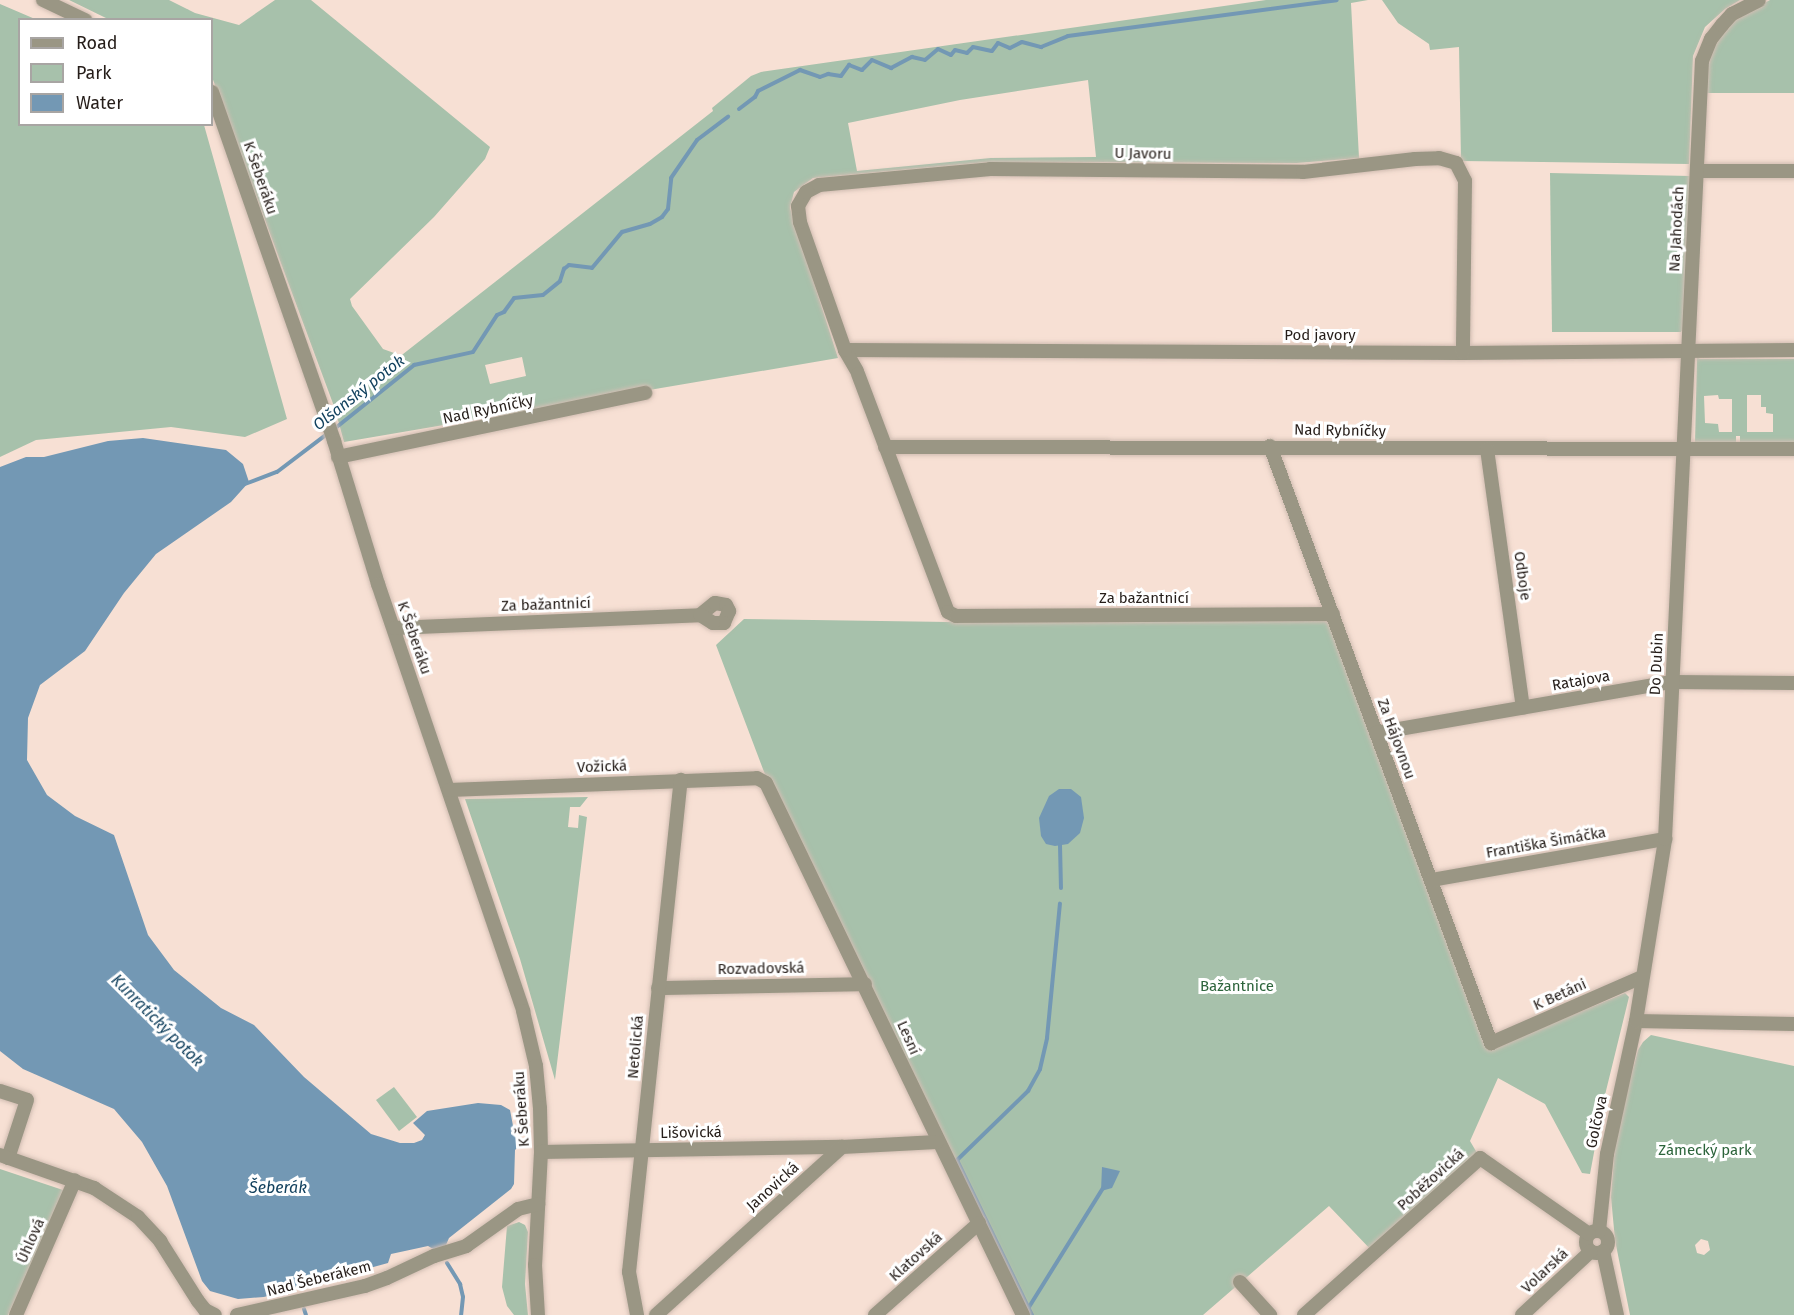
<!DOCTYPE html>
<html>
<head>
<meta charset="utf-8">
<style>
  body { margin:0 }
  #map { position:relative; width:1794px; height:1315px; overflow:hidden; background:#f7e0d4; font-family:"Fira Sans",sans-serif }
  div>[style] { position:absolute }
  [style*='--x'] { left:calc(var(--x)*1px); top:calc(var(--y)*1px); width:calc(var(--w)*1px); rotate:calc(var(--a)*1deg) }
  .green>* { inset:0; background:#a7c1ab }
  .water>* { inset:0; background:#7398b4 }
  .stream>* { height:4px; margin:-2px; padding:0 2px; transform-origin:2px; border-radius:2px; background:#7398b4 }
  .roads { filter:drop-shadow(0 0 2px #d1bdb2) drop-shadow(0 0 2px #d1bdb2) }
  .minor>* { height:14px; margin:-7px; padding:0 7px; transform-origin:7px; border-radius:7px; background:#9a9684 }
  .minor>.ring { margin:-7px; padding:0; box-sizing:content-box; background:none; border:14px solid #9a9684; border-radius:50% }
  span { translate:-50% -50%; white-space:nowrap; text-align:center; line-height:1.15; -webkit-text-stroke:6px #fff; paint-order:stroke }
  .street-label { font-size:15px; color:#251d19 }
  .park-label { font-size:15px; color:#2c643b }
  .water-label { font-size:16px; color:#12415e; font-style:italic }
  .legend { position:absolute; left:18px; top:18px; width:195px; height:108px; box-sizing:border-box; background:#fff; border:2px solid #a8a5a3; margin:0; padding:8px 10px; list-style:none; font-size:18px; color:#251d19 }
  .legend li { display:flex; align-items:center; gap:12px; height:30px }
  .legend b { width:30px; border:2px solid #a8a5a3 }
</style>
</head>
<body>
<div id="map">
  <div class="green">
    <div style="clip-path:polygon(evenodd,69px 0,169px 0,195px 13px,239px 25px,275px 0,311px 0,490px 147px,485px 159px,434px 217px,350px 299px,352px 306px,383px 349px,394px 353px,398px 358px,713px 111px,712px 108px,751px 76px,761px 72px,1266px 0,1368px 0,1351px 3px,1359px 158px,1297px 163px,988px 162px,813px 178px,794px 192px,790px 208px,838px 358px,344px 442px,335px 409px,212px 77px,212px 20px,108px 19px,69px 0,1088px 80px,1096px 157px,991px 158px,857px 171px,848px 123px,960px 100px,1088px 80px,69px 0,522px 357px,526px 376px,490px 384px,485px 365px,522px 357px)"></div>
    <div style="clip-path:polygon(1382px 0,1740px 0,1725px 9px,1705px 27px,1693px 56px,1689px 164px,1461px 161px,1459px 47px,1430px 50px,1429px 44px,1398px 23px)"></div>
    <div style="clip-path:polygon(1770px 0,1794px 0,1794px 93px,1704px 93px,1708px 58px,1723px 30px,1740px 16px)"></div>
    <div style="clip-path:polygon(0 4px,35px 19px,20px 20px,20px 124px,204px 125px,287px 419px,245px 437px,171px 427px,36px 440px,0 457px)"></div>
    <div style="clip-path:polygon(1550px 173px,1690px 176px,1684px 327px,1681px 332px,1552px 332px)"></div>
    <div style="clip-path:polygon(evenodd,1697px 357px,1700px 359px,1794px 359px,1794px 442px,1740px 442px,1740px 436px,1736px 436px,1736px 442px,1695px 442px,1697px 357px,1718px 395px,1719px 399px,1732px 399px,1732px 432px,1719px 432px,1718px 424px,1705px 423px,1704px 396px,1718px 395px,1697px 357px,1747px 395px,1761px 395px,1761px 407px,1766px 407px,1766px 413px,1773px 414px,1773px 432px,1747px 432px,1747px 395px)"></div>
    <div style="clip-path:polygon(1333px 614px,1493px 1048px,1625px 993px,1629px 997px,1604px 1099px,1590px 1174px,1582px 1173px,1545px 1104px,1498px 1078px,1470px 1141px,1480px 1158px,1375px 1254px,1329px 1206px,1203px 1315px,1023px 1315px,769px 785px,716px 645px,744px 619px,949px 622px,956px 616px)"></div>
    <div style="clip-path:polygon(588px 797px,580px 807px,570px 807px,568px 827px,578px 828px,579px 815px,587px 817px,555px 1080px,520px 959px,465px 799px)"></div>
    <div style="clip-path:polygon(evenodd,1651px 1035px,1794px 1066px,1794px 1315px,1630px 1315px,1615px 1240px,1611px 1197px,1615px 1144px,1630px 1080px,1638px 1050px,1643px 1042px,1651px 1035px,1701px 1239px,1708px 1241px,1710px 1250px,1704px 1255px,1697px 1253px,1695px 1245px,1701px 1239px)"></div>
    <div style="clip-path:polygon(394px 1087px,417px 1117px,399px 1131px,376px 1100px)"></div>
    <div style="clip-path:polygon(0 1169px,66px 1191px,8px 1315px,0 1315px)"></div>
    <div style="clip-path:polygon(519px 1222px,525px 1225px,528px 1232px,525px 1284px,528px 1315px,514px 1315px,507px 1306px,502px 1287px,507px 1226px)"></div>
  </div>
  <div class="water">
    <div style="clip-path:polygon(143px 438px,226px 450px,243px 464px,249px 482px,231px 502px,156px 554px,124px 593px,85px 651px,40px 685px,28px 718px,27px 760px,47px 795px,75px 816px,114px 835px,148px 935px,174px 970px,221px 1008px,254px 1025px,304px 1077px,371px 1134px,400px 1143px,414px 1143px,422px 1140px,425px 1135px,413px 1123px,427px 1111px,478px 1103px,501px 1105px,510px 1110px,515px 1136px,523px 1142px,515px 1150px,514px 1184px,511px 1189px,449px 1238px,446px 1245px,435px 1250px,428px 1246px,391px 1254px,388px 1263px,264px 1297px,238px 1299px,210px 1291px,202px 1281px,167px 1186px,142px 1142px,114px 1109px,23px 1069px,0 1051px,0 467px,26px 457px,44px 457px,108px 441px)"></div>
    <div style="clip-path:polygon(1059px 789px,1071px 789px,1081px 797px,1084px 818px,1080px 833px,1068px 844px,1055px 846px,1046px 844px,1041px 836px,1039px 818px,1049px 796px)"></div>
    <div style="clip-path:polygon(1102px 1167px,1120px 1171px,1112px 1188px,1101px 1191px)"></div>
  </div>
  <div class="stream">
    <div style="--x:739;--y:109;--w:20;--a:-37"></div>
    <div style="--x:755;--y:97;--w:7;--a:-63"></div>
    <div style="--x:758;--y:91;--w:47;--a:-26.6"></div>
    <div style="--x:800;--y:70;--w:21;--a:19"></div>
    <div style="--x:820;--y:77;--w:9;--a:-21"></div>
    <div style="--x:828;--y:74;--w:13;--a:9"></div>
    <div style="--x:841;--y:76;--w:14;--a:-54"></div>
    <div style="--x:849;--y:65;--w:14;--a:21"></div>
    <div style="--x:862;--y:70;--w:14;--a:-45"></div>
    <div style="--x:872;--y:60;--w:21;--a:23"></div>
    <div style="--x:891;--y:68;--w:24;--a:-28"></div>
    <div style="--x:912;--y:57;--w:13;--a:13"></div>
    <div style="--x:925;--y:60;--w:17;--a:-40"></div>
    <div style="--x:938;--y:49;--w:14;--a:25"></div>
    <div style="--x:951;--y:55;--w:6;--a:-51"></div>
    <div style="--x:955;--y:50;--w:12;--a:14"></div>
    <div style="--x:967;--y:53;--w:8;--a:-45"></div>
    <div style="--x:973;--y:47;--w:19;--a:12"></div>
    <div style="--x:992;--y:51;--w:10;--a:-53"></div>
    <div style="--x:998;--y:43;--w:13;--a:23"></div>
    <div style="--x:1010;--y:48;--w:13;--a:-27"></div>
    <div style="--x:1022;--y:42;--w:20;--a:15"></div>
    <div style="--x:1041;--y:47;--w:29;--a:-22"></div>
    <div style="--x:1068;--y:36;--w:271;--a:-7.6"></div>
    <div style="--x:333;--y:430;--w:104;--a:-38.7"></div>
    <div style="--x:414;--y:365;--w:60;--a:-12.4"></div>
    <div style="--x:473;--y:352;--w:44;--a:-57"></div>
    <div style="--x:497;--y:315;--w:8;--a:-23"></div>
    <div style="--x:504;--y:312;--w:17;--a:-54"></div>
    <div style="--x:514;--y:298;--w:29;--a:-6"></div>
    <div style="--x:543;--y:295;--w:22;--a:-39"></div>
    <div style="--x:560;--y:281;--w:13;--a:-72"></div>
    <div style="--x:564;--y:269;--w:6;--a:-39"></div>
    <div style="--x:569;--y:265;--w:23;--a:7"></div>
    <div style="--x:592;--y:268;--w:47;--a:-50.2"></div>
    <div style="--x:622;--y:232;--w:29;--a:-16"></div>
    <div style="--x:650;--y:224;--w:14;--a:-30"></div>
    <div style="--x:662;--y:217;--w:10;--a:-53"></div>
    <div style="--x:668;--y:209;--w:31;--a:-84"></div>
    <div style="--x:671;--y:178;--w:46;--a:-55.6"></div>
    <div style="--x:697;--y:140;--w:39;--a:-37"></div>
    <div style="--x:245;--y:484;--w:34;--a:-21"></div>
    <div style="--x:277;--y:472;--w:63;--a:-37.2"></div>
    <div style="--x:1060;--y:845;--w:43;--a:88.7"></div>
    <div style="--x:957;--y:1160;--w:172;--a:64.2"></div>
    <div style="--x:953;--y:1164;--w:105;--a:-44.2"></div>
    <div style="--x:1028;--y:1091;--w:25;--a:-61"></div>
    <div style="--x:1040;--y:1069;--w:32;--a:-77"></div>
    <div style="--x:1047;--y:1038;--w:135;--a:-84.5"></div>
    <div style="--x:447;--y:1263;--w:25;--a:58"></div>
    <div style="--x:460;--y:1284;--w:13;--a:77"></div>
    <div style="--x:463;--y:1297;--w:18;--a:96"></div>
    <div style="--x:1029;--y:1307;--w:140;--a:-58.1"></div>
    <div style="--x:304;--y:1309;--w:6;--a:72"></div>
  </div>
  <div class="roads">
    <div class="minor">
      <div style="--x:43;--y:0;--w:47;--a:25.5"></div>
      <div style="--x:212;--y:92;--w:370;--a:70.7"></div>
      <div style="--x:334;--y:441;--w:150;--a:72.9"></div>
      <div style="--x:378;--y:584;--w:451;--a:71.2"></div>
      <div style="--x:523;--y:1011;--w:57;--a:76.7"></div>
      <div style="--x:536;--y:1066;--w:42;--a:84.6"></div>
      <div style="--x:540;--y:1108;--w:44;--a:88.7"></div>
      <div style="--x:541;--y:1152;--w:113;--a:93"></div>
      <div style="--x:535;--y:1265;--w:50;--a:86.6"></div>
      <div style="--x:1697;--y:171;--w:97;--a:0"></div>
      <div style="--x:845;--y:350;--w:618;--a:0.28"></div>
      <div style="--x:1463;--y:353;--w:331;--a:-0.5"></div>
      <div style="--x:857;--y:371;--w:24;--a:-120"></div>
      <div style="--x:845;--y:350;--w:136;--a:-109.4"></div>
      <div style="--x:800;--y:222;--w:16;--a:-97"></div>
      <div style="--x:798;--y:206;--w:16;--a:-60"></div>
      <div style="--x:806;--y:192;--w:15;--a:-28"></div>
      <div style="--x:819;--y:185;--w:172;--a:-5.3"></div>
      <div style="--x:990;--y:169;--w:313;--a:0.5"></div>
      <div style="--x:1303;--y:172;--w:113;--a:-6.6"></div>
      <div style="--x:1415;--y:159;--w:24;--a:-2"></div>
      <div style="--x:1439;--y:158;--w:18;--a:16"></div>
      <div style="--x:1456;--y:163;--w:20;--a:63"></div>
      <div style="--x:1465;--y:181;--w:172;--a:90.7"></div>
      <div style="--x:858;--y:374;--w:254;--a:69.3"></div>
      <div style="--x:948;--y:612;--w:9;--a:27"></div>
      <div style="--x:956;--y:616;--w:377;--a:-0.3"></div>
      <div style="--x:1270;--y:446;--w:637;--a:69.69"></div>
      <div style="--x:1491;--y:1043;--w:165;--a:-23.6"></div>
      <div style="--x:885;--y:447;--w:909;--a:0.13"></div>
      <div style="--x:1487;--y:449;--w:261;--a:82.1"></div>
      <div style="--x:338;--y:457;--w:314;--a:-11.8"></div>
      <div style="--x:394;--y:628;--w:306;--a:-2.4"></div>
      <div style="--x:700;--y:615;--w:19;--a:-39"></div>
      <div style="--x:715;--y:603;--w:11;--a:10"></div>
      <div style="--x:726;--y:605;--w:7;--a:63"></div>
      <div style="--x:729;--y:611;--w:13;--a:113"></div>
      <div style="--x:724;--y:623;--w:11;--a:180"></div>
      <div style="--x:713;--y:623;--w:15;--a:-148"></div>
      <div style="--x:1376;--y:733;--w:300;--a:-9.8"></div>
      <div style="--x:1672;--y:682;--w:122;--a:0.5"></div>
      <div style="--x:449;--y:790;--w:308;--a:-2.2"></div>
      <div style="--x:757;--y:778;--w:10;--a:29"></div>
      <div style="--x:766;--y:783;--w:591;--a:64.22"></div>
      <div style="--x:1432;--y:880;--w:237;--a:-10"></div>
      <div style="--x:658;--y:988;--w:207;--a:-1.1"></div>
      <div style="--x:1636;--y:1021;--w:158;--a:1.1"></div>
      <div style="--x:0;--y:1091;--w:28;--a:18"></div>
      <div style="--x:27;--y:1100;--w:61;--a:108.1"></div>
      <div style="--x:541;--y:1152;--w:301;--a:-1"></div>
      <div style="--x:842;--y:1147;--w:95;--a:-3"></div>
      <div style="--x:0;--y:1155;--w:100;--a:19.3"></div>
      <div style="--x:94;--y:1188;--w:53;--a:33.4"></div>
      <div style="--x:138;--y:1217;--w:33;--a:47"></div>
      <div style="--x:160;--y:1241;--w:71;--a:57.7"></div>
      <div style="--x:198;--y:1301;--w:11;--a:52"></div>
      <div style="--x:205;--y:1310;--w:11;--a:27"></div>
      <div class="ring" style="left:1586px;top:1231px;width:8px;height:8px"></div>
      <div style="--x:1599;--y:1231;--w:77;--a:-84.1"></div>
      <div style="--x:1607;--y:1154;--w:136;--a:-77.7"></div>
      <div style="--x:1636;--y:1021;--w:184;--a:-80.9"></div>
      <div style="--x:1665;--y:839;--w:779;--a:-87.28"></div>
      <div style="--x:1702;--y:61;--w:24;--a:-68"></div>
      <div style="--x:1711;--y:39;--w:18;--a:-52"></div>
      <div style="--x:1722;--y:25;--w:15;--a:-48"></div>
      <div style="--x:1732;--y:14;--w:30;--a:-27"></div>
      <div style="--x:1603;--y:1251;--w:66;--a:77.7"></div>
      <div style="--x:1240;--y:1282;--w:45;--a:47.7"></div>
      <div style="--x:16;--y:1315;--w:147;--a:-66.4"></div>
      <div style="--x:237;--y:1315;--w:131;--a:-12.8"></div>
      <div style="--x:365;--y:1286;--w:23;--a:-20"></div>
      <div style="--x:387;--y:1278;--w:52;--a:-25.1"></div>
      <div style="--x:434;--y:1256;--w:34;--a:-17"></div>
      <div style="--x:466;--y:1246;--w:64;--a:-35.4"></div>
      <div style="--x:518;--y:1209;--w:21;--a:-14"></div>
      <div style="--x:637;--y:1315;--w:44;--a:-100.5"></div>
      <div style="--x:629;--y:1272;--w:495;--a:-84"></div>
      <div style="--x:656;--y:1315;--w:251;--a:-42.1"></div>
      <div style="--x:875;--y:1315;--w:139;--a:-41.5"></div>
      <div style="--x:1304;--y:1315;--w:236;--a:-41.7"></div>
      <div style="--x:1480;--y:1158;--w:133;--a:34.9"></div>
      <div style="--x:1522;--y:1315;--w:94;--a:-42.8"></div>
    </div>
  </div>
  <div class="street-label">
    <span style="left:1143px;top:154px;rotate:1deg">U Javoru</span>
    <span style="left:260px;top:178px;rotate:71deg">K Šeberáku</span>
    <span style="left:1677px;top:229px;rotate:-87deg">Na Jahodách</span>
    <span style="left:1320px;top:336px">Pod javory</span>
    <span style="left:488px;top:410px;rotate:-12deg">Nad Rybníčky</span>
    <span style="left:1340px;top:431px;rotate:1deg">Nad Rybníčky</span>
    <span style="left:1522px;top:576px;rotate:82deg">Odboje</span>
    <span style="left:1144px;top:599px">Za bažantnicí</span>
    <span style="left:546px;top:605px;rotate:-2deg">Za bažantnicí</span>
    <span style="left:414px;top:638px;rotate:71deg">K Šeberáku</span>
    <span style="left:1657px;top:664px;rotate:-87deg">Do Dubin</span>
    <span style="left:1581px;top:681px;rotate:-10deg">Ratajova</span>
    <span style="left:1396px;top:739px;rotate:70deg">Za Hájovnou</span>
    <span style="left:602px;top:767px;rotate:-2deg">Vožická</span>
    <span style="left:1546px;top:843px;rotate:-10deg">Františka Šimáčka</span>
    <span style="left:761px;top:969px;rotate:-1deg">Rozvadovská</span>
    <span style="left:1560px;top:995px;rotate:-24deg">K Betáni</span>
    <span style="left:908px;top:1038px;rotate:66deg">Lesní</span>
    <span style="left:636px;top:1047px;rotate:-85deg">Netolická</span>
    <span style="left:522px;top:1109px;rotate:-94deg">K Šeberáku</span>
    <span style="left:1597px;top:1122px;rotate:-78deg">Golčova</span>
    <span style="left:691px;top:1133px;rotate:-1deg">Lišovická</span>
    <span style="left:1431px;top:1180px;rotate:-42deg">Poběžovická</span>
    <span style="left:773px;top:1187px;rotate:-42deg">Janovická</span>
    <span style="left:31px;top:1241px;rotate:-66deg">Úhlová</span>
    <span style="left:916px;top:1257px;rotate:-42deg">Klatovská</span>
    <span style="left:1545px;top:1271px;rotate:-43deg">Volarská</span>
    <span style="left:319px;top:1279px;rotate:-14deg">Nad Šeberákem</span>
  </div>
  <div class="park-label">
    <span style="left:1237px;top:987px">Bažantnice</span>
    <span style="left:1705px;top:1151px">Zámecký park</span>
  </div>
  <div class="water-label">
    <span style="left:359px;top:393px;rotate:-38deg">Olšanský potok</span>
    <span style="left:157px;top:1021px;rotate:45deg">Kunratický potok</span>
    <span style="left:278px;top:1188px">Šeberák</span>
  </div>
  <ul class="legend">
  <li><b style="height:8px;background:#9a9684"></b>Road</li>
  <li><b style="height:16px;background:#a7c1ab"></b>Park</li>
  <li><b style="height:16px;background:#7398b4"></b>Water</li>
  </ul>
</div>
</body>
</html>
